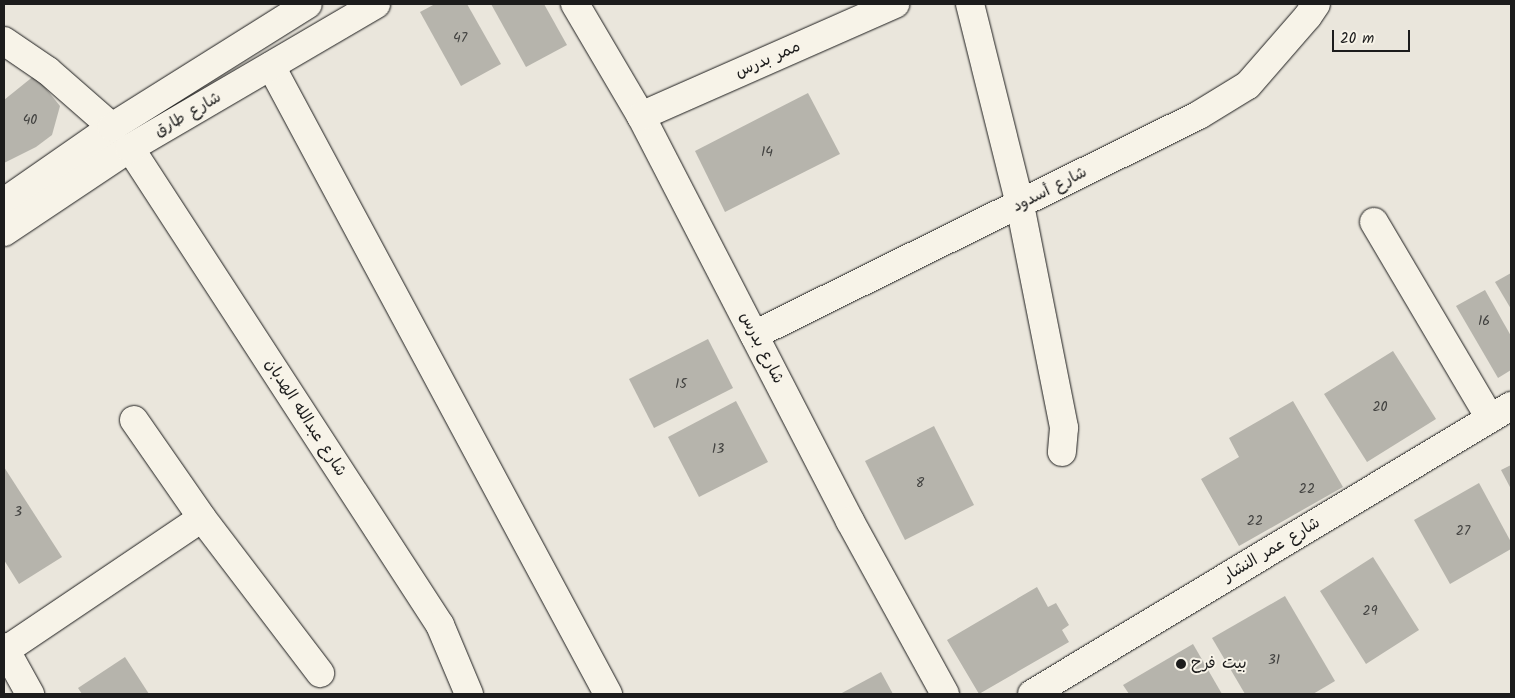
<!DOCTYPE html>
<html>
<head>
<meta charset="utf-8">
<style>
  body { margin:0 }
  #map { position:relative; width:1515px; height:698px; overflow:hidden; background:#eae6dc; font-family:Kalam,"Playpen Sans Arabic",sans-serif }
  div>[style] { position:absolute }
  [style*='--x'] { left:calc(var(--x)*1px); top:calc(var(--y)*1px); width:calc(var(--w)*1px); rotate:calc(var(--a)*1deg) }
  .building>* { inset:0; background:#b6b4ac }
  .roads { filter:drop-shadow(0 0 1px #1c1c1c) drop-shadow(0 0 1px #1c1c1c) }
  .minor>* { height:28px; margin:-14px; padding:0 14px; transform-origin:14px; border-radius:14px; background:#f7f3e8 }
  .dots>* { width:14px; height:14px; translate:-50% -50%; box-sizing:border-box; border:2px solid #f7f3e8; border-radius:50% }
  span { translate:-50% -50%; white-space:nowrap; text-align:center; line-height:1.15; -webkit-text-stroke:4px #f7f3e8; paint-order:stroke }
  .number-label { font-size:14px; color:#424240 }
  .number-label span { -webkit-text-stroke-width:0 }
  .street-label { font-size:16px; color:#1c1c1c }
  .poi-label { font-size:16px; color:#1c1c1c }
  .left { translate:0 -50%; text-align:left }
  .frame { position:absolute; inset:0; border:5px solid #1c1c1c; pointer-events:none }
  .scale { position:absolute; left:1332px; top:30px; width:78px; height:22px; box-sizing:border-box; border:2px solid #1c1c1c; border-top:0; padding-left:6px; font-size:15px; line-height:18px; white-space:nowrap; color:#1c1c1c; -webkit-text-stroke:4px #f7f3e8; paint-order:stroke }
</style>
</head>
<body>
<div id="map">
  <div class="building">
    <div style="clip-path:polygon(435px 4px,467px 4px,501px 64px,461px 86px,420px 12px)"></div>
    <div style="clip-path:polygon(491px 4px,544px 4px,567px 45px,526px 67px)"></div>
    <div style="clip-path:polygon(35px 75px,60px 106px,52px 135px,36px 147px,4px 163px,4px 100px)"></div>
    <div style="clip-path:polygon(808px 93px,840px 154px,725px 212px,695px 151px)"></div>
    <div style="clip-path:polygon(1511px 273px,1511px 309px,1495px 282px)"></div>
    <div style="clip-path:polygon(1485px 290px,1511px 336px,1511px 370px,1498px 378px,1456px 306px)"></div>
    <div style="clip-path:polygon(708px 339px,733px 388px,654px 428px,629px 379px)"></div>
    <div style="clip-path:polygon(1393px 351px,1436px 419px,1367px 462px,1324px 394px)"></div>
    <div style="clip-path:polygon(736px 401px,768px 462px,699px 497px,668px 437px)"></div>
    <div style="clip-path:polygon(1293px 401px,1343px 487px,1239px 546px,1201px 479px,1239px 457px,1229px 438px)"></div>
    <div style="clip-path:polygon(934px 426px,974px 505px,905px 540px,865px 461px)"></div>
    <div style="clip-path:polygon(1511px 465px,1511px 489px,1501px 470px)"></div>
    <div style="clip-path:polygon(4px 467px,62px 557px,19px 584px,4px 560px)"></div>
    <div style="clip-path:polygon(1479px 483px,1511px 542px,1511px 549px,1450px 584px,1414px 520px)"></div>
    <div style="clip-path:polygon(1373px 557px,1419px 630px,1366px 664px,1320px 591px)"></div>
    <div style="clip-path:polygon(1037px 587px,1048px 607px,1056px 603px,1069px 625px,1062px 630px,1069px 642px,979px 694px,947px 640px)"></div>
    <div style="clip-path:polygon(1285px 596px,1335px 681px,1313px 694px,1245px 694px,1212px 638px)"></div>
    <div style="clip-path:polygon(1193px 644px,1222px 694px,1129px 694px,1123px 685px)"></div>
    <div style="clip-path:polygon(125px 657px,149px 694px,82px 694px,78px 688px)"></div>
    <div style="clip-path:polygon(881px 672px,893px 694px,840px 694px)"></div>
  </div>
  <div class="roads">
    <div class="minor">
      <div style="--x:575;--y:4;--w:130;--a:59.5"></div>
      <div style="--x:641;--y:116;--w:456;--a:62.7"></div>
      <div style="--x:850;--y:521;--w:197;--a:61.2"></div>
      <div style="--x:970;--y:4;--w:207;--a:76"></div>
      <div style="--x:1020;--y:205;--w:227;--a:78.8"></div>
      <div style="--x:1064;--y:428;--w:24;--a:95"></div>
      <div style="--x:4;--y:41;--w:53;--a:34.3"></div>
      <div style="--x:48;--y:71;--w:85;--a:41.2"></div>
      <div style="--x:271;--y:66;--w:713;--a:61.78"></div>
      <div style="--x:641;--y:116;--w:278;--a:-23.8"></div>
      <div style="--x:130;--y:148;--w:569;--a:56.98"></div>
      <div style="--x:440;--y:625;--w:75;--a:67.2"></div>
      <div style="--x:4;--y:202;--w:131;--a:-34.8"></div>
      <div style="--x:112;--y:127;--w:231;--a:-32.1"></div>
      <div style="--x:1374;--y:222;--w:228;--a:59.4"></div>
      <div style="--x:4;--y:232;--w:151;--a:-33.7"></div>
      <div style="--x:130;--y:148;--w:285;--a:-30.3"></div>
      <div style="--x:754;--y:335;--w:496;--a:-26.3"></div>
      <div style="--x:1199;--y:115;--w:57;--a:-31.5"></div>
      <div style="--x:1248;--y:85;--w:91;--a:-49"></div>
      <div style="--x:1308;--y:16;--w:14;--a:-56"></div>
      <div style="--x:134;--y:420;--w:119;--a:55.2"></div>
      <div style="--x:202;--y:518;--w:195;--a:52.7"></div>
      <div style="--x:4;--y:647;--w:54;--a:61"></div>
      <div style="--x:6;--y:650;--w:236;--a:-34"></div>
      <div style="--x:1032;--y:694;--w:559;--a:-31.02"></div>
    </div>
  </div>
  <div class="dots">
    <div style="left:1181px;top:664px;background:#1c1c1c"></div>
  </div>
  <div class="number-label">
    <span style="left:460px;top:38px">47</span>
    <span style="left:30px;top:120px">40</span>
    <span style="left:767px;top:152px">14</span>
    <span style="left:1484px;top:321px">16</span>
    <span style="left:681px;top:384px">15</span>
    <span style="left:1380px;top:407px">20</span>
    <span style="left:718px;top:449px">13</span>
    <span style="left:920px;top:483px">8</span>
    <span style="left:1307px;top:489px">22</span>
    <span style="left:18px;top:512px">3</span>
    <span style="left:1255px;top:521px">22</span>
    <span style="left:1463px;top:531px">27</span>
    <span style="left:1370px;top:611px">29</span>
    <span style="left:1274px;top:660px">31</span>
  </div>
  <div class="street-label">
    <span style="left:768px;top:60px;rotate:-24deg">ممر بدرس</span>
    <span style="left:188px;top:115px;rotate:-30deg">شارع طارق</span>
    <span style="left:1050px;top:190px;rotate:-27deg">شارع أسدود</span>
    <span style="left:761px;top:348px;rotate:63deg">شارع بدرس</span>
    <span style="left:305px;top:418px;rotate:57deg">شارع عبدالله الهدبان</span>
    <span style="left:1272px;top:550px;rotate:-31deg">شارع عمر النشار</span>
  </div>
  <div class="poi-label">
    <span class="left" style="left:1191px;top:664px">بيت فرح</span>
  </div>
  <div class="frame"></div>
  <div class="scale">20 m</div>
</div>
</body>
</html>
